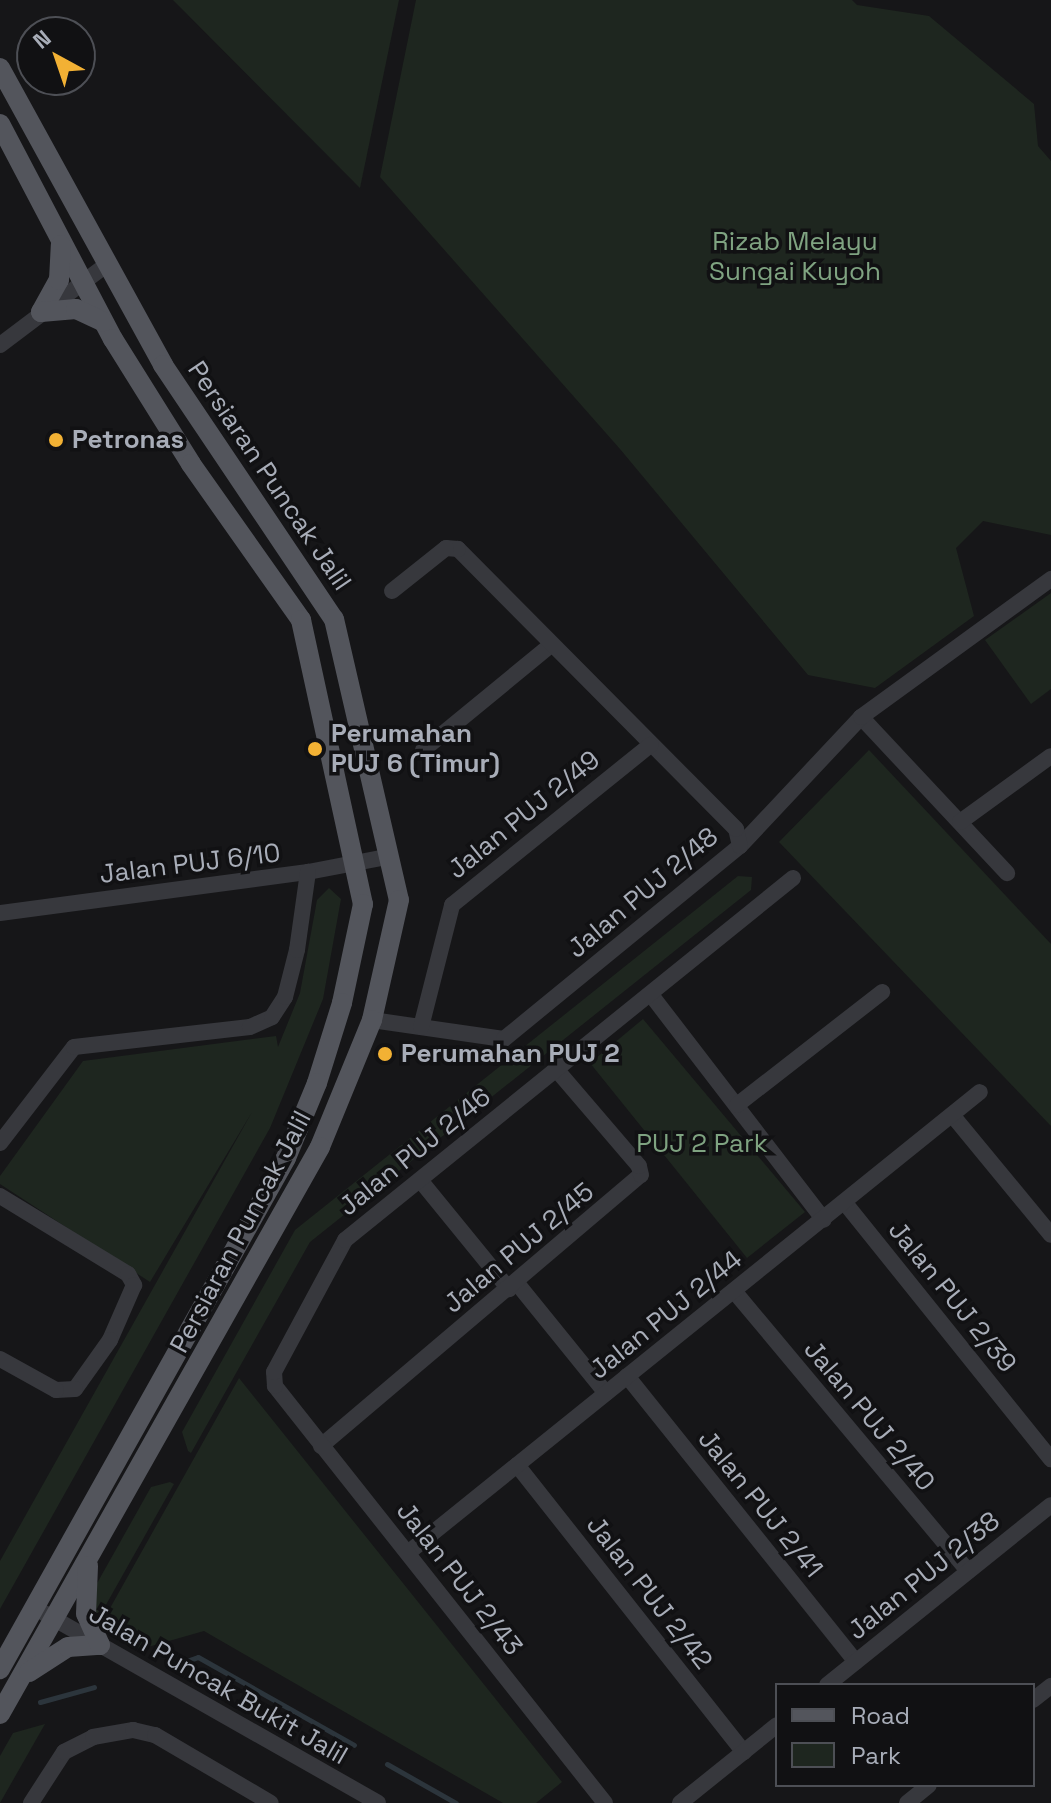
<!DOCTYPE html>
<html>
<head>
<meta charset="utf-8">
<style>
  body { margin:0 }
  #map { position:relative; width:1051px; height:1803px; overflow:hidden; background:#161618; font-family:"Space Grotesk",sans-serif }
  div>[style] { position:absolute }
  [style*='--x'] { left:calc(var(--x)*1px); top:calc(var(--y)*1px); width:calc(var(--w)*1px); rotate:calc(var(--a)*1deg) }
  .green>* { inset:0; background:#1e261f }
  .stream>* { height:5px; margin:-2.5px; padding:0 2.5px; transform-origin:2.5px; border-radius:2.5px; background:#2c353c }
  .minor>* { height:16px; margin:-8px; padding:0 8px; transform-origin:8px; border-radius:8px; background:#37383d }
  .major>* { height:20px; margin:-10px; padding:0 10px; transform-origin:10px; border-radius:10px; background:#53555c }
  .dots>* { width:22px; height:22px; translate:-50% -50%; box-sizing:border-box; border:4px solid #111113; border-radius:50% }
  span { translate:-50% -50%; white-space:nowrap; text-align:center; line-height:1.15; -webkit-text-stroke:7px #111113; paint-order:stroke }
  .park-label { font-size:26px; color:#7fa381 }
  .poi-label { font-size:26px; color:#a8adb8; font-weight:700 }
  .left { translate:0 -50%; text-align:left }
  .street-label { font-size:26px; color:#a8adb8 }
  .legend { position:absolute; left:775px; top:1683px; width:260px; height:104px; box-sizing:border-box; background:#111113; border:2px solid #4d4f55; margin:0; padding:10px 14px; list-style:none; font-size:24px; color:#a8adb8 }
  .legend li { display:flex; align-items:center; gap:16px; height:40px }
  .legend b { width:40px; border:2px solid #4d4f55 }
  .north { position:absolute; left:16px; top:16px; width:80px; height:80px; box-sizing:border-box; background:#111113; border:2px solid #4d4f55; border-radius:50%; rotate:320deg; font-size:22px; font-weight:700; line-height:32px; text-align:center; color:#a8adb8 }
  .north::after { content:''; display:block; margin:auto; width:28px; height:36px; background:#f2b134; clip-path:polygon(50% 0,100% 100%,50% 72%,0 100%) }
</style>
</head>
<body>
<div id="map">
  <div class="green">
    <div style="clip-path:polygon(173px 0,399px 0,360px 188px)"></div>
    <div style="clip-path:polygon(416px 0,852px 0,857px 5px,929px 16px,1034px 104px,1038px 146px,1051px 161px,1051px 535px,983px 521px,956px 548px,974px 616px,875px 688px,808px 675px,620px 449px,380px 177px)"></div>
    <div style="clip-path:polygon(1051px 593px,1051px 689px,1031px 704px,985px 640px)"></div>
    <div style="clip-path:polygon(869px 750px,1051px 944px,1051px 1126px,779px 842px)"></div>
    <div style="clip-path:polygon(738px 876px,752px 877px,751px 890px,310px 1242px,191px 1453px,188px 1451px,182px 1432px,295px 1230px)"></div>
    <div style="clip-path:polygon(329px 888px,341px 899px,323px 999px,270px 1128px,0 1609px,0 1561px,252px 1112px,150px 1282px,0 1184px,0 1176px,83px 1061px,276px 1036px,278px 1047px,300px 993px,317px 900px)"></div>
    <div style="clip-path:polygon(643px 1019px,805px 1212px,747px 1258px,590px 1063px)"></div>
    <div style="clip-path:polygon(239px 1378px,562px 1782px,536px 1803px,503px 1803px,204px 1631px,141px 1649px,100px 1626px)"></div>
    <div style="clip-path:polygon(170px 1482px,174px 1484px,98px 1619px,91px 1594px,151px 1487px)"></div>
    <div style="clip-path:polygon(45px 1724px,0 1803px,0 1756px,13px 1733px)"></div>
  </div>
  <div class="stream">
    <div style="--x:175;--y:1665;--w:24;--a:-19"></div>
    <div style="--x:198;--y:1657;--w:179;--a:29.4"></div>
    <div style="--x:40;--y:1702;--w:56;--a:-15.5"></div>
    <div style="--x:387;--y:1764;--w:79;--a:29.5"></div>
  </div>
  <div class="minor">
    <div style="--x:0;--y:345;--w:131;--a:-37"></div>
    <div style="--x:861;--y:717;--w:214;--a:46.9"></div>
    <div style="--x:423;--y:750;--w:166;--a:-39.4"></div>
    <div style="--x:960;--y:822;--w:112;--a:-36"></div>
    <div style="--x:740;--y:846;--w:177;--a:-46.8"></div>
    <div style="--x:861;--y:717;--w:235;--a:-36"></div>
    <div style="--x:0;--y:913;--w:311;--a:-7.6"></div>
    <div style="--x:308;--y:872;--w:79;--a:-10.9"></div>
    <div style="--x:652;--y:996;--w:282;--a:52.5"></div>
    <div style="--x:372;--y:1020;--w:133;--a:8.2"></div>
    <div style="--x:504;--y:1039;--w:305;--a:-39.3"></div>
    <div style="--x:740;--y:846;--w:17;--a:-103"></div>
    <div style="--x:736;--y:829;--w:395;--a:-134.8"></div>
    <div style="--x:458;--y:549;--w:12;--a:-175"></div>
    <div style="--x:446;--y:548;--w:69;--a:141.5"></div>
    <div style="--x:421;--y:1027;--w:126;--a:-75.7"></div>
    <div style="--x:452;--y:905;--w:255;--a:-38.9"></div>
    <div style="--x:737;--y:1105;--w:184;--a:-37.9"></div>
    <div style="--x:953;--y:1116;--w:154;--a:50.5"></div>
    <div style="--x:0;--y:1143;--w:121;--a:-52.4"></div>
    <div style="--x:74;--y:1047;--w:177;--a:-6.5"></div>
    <div style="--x:250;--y:1027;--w:24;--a:-24"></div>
    <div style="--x:272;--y:1017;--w:24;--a:-57"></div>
    <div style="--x:285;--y:997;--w:49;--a:-75.7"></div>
    <div style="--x:297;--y:950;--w:79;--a:-82"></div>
    <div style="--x:420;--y:1180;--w:141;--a:50.8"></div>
    <div style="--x:0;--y:1196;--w:150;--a:31.4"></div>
    <div style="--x:128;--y:1274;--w:13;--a:61"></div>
    <div style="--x:134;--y:1285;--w:60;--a:113.6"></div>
    <div style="--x:110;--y:1340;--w:60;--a:125.5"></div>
    <div style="--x:75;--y:1389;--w:19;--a:177"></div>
    <div style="--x:56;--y:1390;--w:64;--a:-151"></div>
    <div style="--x:845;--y:1203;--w:329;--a:51.2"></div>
    <div style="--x:516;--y:1282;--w:143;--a:51"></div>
    <div style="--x:734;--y:1291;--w:365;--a:50.1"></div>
    <div style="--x:627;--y:1376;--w:366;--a:51.3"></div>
    <div style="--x:321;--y:1446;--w:419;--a:-40.3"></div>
    <div style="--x:641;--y:1175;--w:9;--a:-103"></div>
    <div style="--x:639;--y:1166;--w:129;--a:-130.6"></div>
    <div style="--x:517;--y:1465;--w:366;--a:51.7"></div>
    <div style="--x:409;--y:1552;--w:733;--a:-38.86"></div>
    <div style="--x:44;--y:1613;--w:384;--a:29.6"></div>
    <div style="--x:827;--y:1685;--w:287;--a:-38.8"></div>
    <div style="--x:1033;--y:1700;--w:23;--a:-38"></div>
    <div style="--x:31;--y:1803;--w:61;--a:-57.1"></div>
    <div style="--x:64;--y:1752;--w:33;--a:-27"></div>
    <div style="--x:93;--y:1737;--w:41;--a:-9.9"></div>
    <div style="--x:133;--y:1730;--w:23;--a:13"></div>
    <div style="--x:155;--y:1735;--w:134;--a:30.4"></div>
    <div style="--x:605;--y:1803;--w:532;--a:-128.36"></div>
    <div style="--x:275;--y:1386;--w:14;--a:-94"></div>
    <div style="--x:274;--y:1372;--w:150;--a:-61.7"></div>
    <div style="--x:345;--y:1240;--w:576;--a:-38.94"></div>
    <div style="--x:680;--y:1803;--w:124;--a:-38.8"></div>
    <div style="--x:907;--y:1803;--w:28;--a:-39"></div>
  </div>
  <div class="major">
    <div style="--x:0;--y:68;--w:339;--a:61.2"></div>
    <div style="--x:163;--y:365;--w:306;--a:56.1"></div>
    <div style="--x:334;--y:619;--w:288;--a:77"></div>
    <div style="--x:399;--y:900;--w:123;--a:102.7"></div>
    <div style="--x:372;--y:1020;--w:137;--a:112.3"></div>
    <div style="--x:320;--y:1147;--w:651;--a:119.44"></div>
    <div style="--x:0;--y:124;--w:243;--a:62.3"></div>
    <div style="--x:113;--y:339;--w:147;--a:58"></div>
    <div style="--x:191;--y:464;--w:191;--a:54.8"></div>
    <div style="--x:301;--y:620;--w:291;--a:77.7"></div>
    <div style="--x:363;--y:904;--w:101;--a:102"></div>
    <div style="--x:342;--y:1003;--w:84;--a:107.4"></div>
    <div style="--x:317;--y:1083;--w:81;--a:112.5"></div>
    <div style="--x:286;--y:1158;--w:586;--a:119.24"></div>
    <div style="--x:41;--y:312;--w:37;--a:-61"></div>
    <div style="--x:59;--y:280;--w:35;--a:-87"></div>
    <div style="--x:41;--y:312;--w:35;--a:-5"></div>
    <div style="--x:76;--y:309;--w:29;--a:25"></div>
    <div style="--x:29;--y:1672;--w:46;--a:-32.7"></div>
    <div style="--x:68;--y:1647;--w:32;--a:-4"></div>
    <div style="--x:100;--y:1645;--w:34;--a:-114"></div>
    <div style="--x:86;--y:1614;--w:48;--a:-87.6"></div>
  </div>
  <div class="dots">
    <div style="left:56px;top:440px;background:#f2b134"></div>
    <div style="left:315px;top:749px;background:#f2b134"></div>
    <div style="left:385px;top:1054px;background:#f2b134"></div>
  </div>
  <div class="park-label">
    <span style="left:795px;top:257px">Rizab Melayu<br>Sungai Kuyoh</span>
    <span style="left:702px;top:1144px">PUJ 2 Park</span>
  </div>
  <div class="poi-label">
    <span class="left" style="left:72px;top:440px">Petronas</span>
    <span class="left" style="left:331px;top:749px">Perumahan<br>PUJ 6 (Timur)</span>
    <span class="left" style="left:401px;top:1054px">Perumahan PUJ 2</span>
  </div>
  <div class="street-label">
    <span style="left:269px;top:476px;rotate:56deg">Persiaran Puncak Jalil</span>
    <span style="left:524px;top:815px;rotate:-39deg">Jalan PUJ 2/49</span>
    <span style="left:190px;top:864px;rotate:-7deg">Jalan PUJ 6/10</span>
    <span style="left:643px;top:893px;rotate:-40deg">Jalan PUJ 2/48</span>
    <span style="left:415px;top:1152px;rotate:-39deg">Jalan PUJ 2/46</span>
    <span style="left:241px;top:1232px;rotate:-62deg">Persiaran Puncak Jalil</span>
    <span style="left:519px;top:1248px;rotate:-40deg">Jalan PUJ 2/45</span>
    <span style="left:952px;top:1297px;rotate:51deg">Jalan PUJ 2/39</span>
    <span style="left:666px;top:1315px;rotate:-39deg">Jalan PUJ 2/44</span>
    <span style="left:869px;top:1416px;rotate:50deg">Jalan PUJ 2/40</span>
    <span style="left:760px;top:1504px;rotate:51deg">Jalan PUJ 2/41</span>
    <span style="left:924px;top:1576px;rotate:-39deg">Jalan PUJ 2/38</span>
    <span style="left:459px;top:1579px;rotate:52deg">Jalan PUJ 2/43</span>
    <span style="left:649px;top:1593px;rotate:52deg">Jalan PUJ 2/42</span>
    <span style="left:218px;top:1685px;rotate:30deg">Jalan Puncak Bukit Jalil</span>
  </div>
  <ul class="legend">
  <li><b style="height:10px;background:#53555c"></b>Road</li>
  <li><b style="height:22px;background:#1e261f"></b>Park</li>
  </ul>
  <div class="north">N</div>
</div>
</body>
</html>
